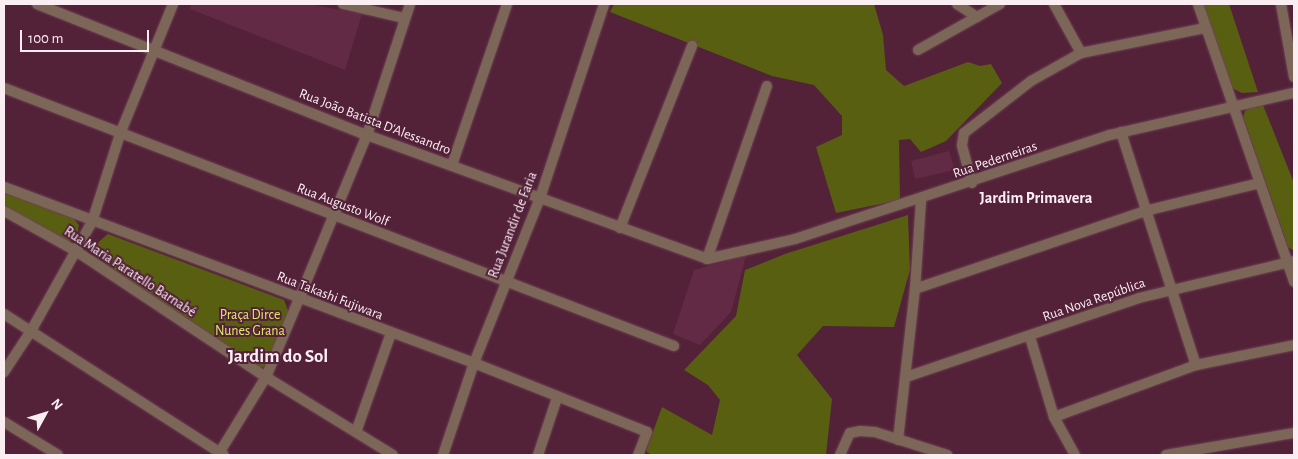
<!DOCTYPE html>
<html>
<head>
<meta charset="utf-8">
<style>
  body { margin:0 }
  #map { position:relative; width:1298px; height:459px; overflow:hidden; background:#532238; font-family:"Alegreya Sans",sans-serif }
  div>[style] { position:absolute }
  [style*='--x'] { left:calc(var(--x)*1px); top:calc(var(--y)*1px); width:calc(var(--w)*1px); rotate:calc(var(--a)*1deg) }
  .built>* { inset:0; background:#622a44 }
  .green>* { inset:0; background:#595f11 }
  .roads { filter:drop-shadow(0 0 1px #6e4356) drop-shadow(0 0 1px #6e4356) }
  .minor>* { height:10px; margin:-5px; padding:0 5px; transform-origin:5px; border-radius:5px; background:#7c6658 }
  span { translate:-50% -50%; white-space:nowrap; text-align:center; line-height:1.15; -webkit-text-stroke:4px #532238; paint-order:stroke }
  .street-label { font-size:14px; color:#fbeef3 }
  .park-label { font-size:14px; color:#dfeb69 }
  .quarter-label { font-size:16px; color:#fbeef3; font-weight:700 }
  .district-label { font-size:19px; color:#fbeef3; font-weight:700 }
  .frame { position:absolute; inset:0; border:5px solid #fbeef3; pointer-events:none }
  .north { position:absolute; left:20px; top:389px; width:50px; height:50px; -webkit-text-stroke:4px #532238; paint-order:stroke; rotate:51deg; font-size:14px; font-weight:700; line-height:20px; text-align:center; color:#fbeef3 }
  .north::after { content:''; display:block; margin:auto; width:18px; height:22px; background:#fbeef3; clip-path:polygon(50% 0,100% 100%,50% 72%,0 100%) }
  .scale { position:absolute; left:20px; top:30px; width:129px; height:22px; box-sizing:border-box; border:2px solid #fbeef3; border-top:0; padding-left:6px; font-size:15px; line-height:18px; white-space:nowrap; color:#fbeef3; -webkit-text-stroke:4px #532238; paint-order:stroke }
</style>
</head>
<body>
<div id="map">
  <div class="built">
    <div style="clip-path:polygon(191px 4px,308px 4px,362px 14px,345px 70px,190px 9px)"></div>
    <div style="clip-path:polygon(949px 151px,955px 170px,915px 179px,911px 161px)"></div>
    <div style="clip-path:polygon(746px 256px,731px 312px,700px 345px,673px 334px,694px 270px)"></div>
  </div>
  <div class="green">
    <div style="clip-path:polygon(614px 4px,874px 4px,883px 35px,886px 70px,904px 86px,968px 62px,980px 66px,991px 64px,1002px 83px,946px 141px,921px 152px,910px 139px,899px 140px,900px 200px,836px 213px,816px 147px,842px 135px,842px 116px,814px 85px,772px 76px,610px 12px)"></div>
    <div style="clip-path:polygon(1202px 4px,1229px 4px,1258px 92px,1242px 93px,1232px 88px)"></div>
    <div style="clip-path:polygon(1263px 105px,1294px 183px,1294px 251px,1288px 247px,1243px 117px,1246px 109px)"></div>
    <div style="clip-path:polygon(4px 191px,74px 219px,79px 225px,77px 237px,67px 243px,4px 205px)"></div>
    <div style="clip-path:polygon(908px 215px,910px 270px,894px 327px,823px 326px,797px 355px,832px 399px,826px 455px,651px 455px,646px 451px,662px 407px,712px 435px,720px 400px,708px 385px,684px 370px,736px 316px,745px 270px,785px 254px)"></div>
    <div style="clip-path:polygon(108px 234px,284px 300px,289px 313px,266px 366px,260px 368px,93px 259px,96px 244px)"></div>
  </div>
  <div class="roads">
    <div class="minor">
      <div style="--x:37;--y:4;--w:355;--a:21.7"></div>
      <div style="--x:367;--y:135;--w:362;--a:20"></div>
      <div style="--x:707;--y:259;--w:90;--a:-12.8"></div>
      <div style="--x:795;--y:239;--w:332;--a:-18.3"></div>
      <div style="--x:1110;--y:135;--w:189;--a:-12.9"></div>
      <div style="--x:343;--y:4;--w:63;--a:12.9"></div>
      <div style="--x:957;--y:4;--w:24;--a:33"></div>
      <div style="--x:1054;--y:4;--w:56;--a:61.1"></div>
      <div style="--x:1198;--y:4;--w:294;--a:70.9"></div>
      <div style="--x:1281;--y:4;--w:74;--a:79.9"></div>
      <div style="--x:918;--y:50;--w:94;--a:-29.3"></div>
      <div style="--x:4;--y:88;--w:718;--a:21.06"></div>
      <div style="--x:1121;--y:132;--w:245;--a:72.2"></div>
      <div style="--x:452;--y:165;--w:170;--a:-71.1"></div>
      <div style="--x:972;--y:183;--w:39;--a:-105"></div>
      <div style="--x:962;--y:145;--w:12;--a:-81"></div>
      <div style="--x:964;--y:133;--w:85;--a:-37.8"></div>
      <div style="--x:1031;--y:81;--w:57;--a:-29.2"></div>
      <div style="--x:1081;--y:53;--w:126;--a:-11.4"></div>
      <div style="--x:4;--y:187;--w:502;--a:20.53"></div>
      <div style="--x:474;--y:363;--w:186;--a:21.7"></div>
      <div style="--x:647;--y:432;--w:25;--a:111"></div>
      <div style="--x:4;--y:211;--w:82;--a:29.1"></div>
      <div style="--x:76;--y:251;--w:228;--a:33.6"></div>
      <div style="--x:266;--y:377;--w:149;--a:31.6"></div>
      <div style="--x:620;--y:228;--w:196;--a:-68.4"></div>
      <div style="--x:707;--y:259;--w:183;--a:-70.9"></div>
      <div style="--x:915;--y:289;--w:243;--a:-18.7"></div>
      <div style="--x:1145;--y:211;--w:118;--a:-13.7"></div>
      <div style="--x:4;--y:314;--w:261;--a:32.7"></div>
      <div style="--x:1030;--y:337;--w:84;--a:73.3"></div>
      <div style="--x:1054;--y:417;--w:43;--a:61.1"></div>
      <div style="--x:4;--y:372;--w:49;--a:-56.6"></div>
      <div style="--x:31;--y:331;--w:125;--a:-60.8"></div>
      <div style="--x:92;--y:222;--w:92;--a:-72.3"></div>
      <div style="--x:120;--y:134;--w:140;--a:-67.8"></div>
      <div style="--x:906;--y:377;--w:246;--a:-18.7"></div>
      <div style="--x:1139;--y:298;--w:159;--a:-13.4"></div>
      <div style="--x:1054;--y:417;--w:151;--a:-20.1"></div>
      <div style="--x:1196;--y:365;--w:100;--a:-11.5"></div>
      <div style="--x:4;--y:422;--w:63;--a:31.4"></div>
      <div style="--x:356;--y:432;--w:105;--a:-70.5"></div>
      <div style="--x:898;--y:440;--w:152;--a:-83.6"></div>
      <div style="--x:915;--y:289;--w:89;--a:-86.1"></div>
      <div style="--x:218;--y:455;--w:92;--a:-58.4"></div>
      <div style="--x:266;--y:377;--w:85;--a:-67.1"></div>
      <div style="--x:299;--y:299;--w:178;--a:-67.5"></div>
      <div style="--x:367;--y:135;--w:138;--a:-71.8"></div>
      <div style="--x:443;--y:455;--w:97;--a:-71.4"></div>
      <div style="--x:474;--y:363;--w:178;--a:-68.2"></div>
      <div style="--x:540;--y:198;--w:204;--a:-71.7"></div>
      <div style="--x:538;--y:455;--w:60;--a:-71.6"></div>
      <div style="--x:840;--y:455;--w:24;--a:-66"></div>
      <div style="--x:850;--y:433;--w:10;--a:-11"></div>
      <div style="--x:860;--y:431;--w:15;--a:4"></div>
      <div style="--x:875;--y:432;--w:76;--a:17.7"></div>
      <div style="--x:1166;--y:455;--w:130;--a:-9.8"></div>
    </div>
  </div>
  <div class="street-label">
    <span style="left:375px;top:122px;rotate:21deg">Rua João Batista D'Alessandro</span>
    <span style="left:995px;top:160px;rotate:-19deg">Rua Pederneiras</span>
    <span style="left:343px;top:205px;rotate:21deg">Rua Augusto Wolf</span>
    <span style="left:513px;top:225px;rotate:-69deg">Rua Jurandir de Faria</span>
    <span style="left:130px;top:272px;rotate:33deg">Rua Maria Paratello Barnabé</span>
    <span style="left:330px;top:296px;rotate:21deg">Rua Takashi Fujiwara</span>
    <span style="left:1094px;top:300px;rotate:-19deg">Rua Nova República</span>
  </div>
  <div class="park-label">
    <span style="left:250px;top:323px">Praça Dirce<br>Nunes Grana</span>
  </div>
  <div class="quarter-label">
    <span style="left:1036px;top:198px">Jardim Primavera</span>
  </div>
  <div class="district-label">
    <span style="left:278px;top:357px">Jardim do Sol</span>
  </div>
  <div class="frame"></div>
  <div class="north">N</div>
  <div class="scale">100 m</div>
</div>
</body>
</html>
